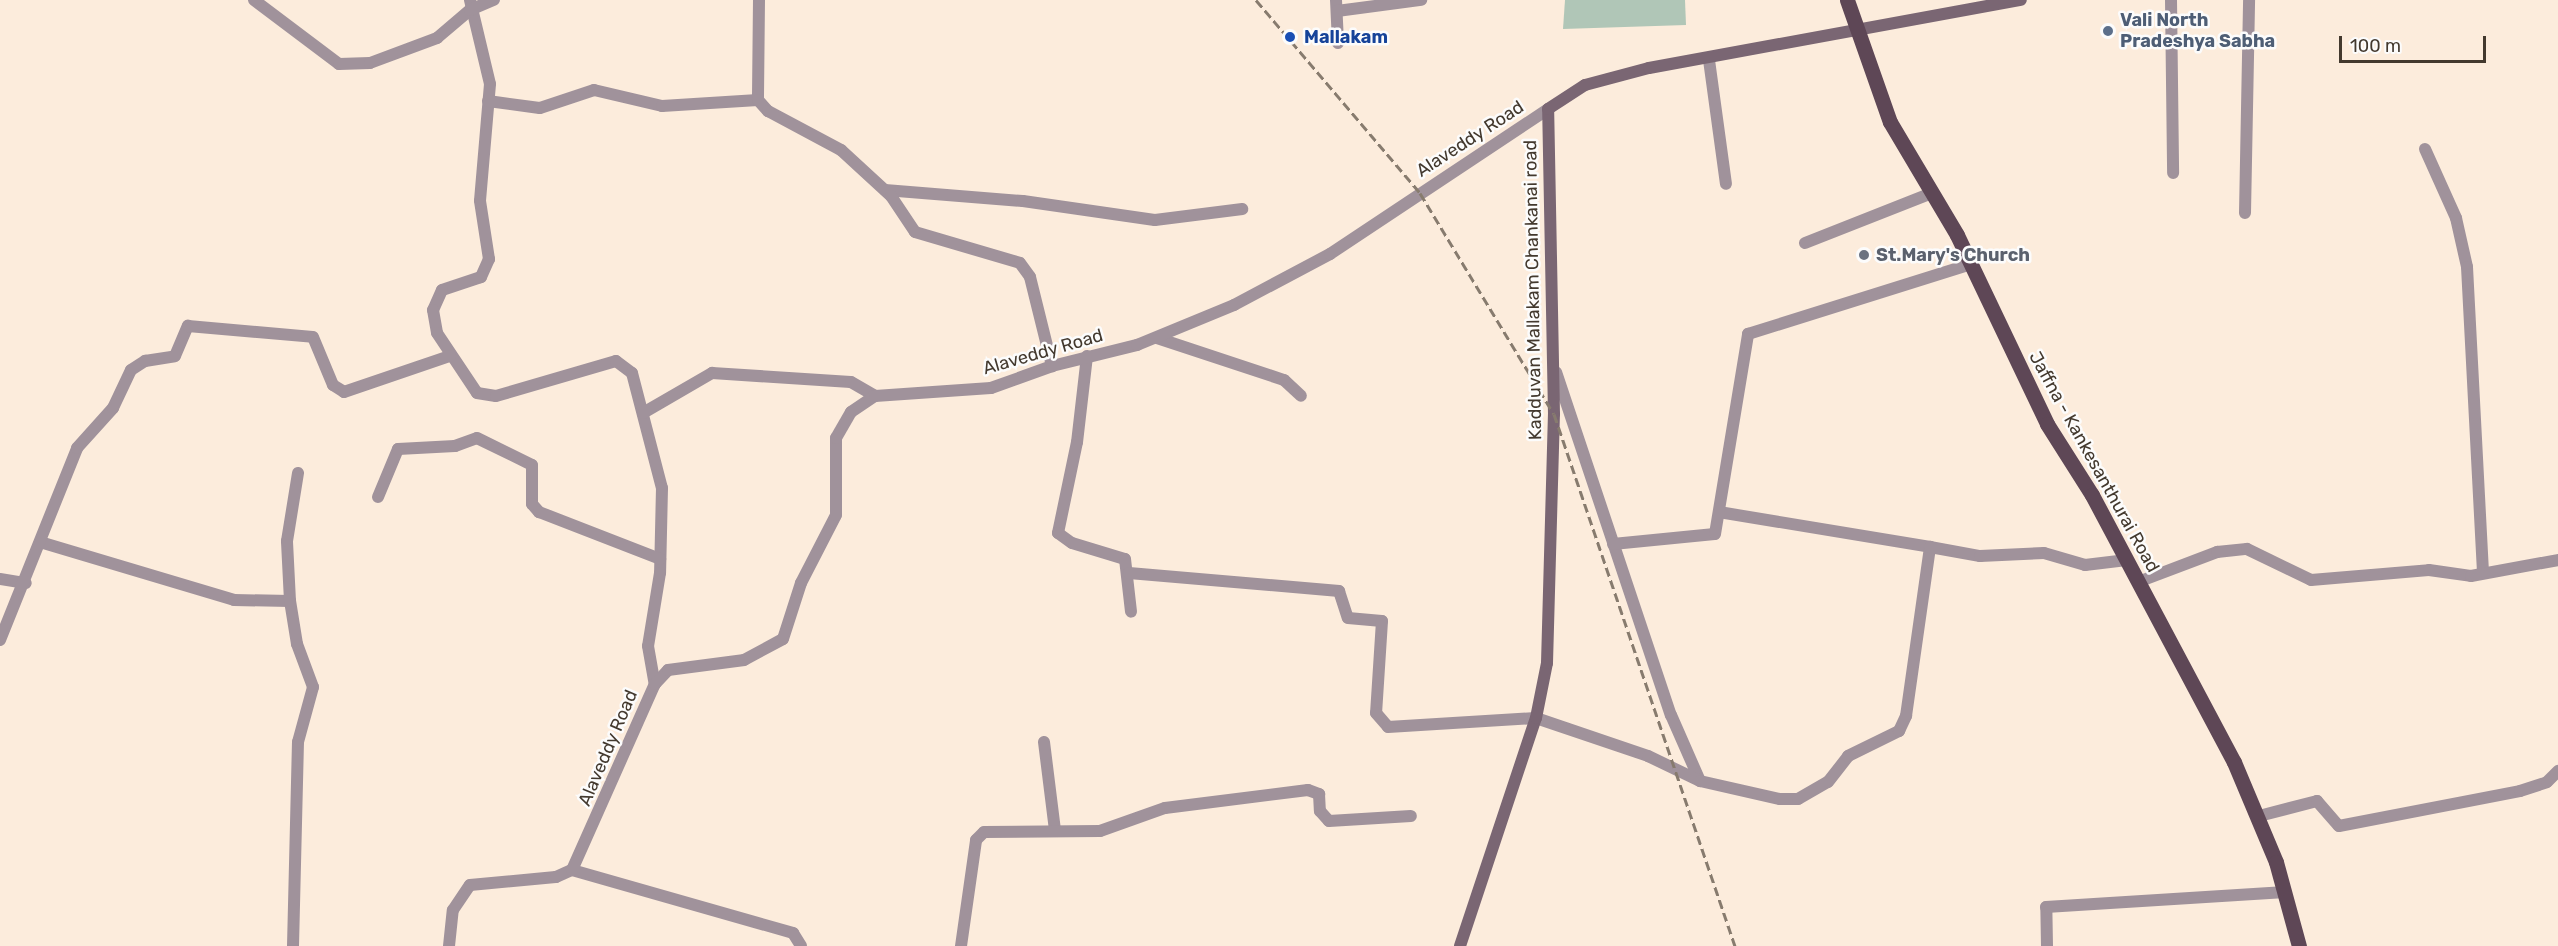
<!DOCTYPE html>
<html>
<head>
<meta charset="utf-8">
<style>
  body { margin:0 }
  #map { position:relative; width:2558px; height:946px; overflow:hidden; background:#fcecdc; font-family:Rubik,sans-serif }
  div>[style] { position:absolute }
  [style*='--x'] { left:calc(var(--x)*1px); top:calc(var(--y)*1px); width:calc(var(--w)*1px); rotate:calc(var(--a)*1deg) }
  .green>* { inset:0; background:#b0c6b7 }
  .minor>* { height:12px; margin:-6px; padding:0 6px; transform-origin:6px; border-radius:6px; background:#a0929b }
  .tertiary>* { height:12px; margin:-6px; padding:0 6px; transform-origin:6px; border-radius:6px; background:#a0929b }
  .secondary>* { height:12px; margin:-6px; padding:0 6px; transform-origin:6px; border-radius:6px; background:#7a6673 }
  .primary>* { height:15px; margin:-7.5px; padding:0 7.5px; transform-origin:7.5px; border-radius:7.5px; background:#5e4756 }
  .rail>* { height:3px; margin-top:-1.5px; transform-origin:0; background:repeating-linear-gradient(90deg,#877b6e 0 9px,transparent 0 13.5px) }
  .dots>* { width:16px; height:16px; translate:-50% -50%; box-sizing:border-box; border:3px solid #fcfcfc; border-radius:50% }
  span { translate:-50% -50%; white-space:nowrap; text-align:center; line-height:1.15; -webkit-text-stroke:5px #fcfcfc; paint-order:stroke }
  .service-label { font-size:18px; color:#4e5e75; font-weight:700 }
  .left { translate:0 -50%; text-align:left }
  .transit-label { font-size:18px; color:#164399; font-weight:700 }
  .street-label { font-size:18px; color:#43392e }
  .worship-label { font-size:18px; color:#5b616d; font-weight:700 }
  .scale { position:absolute; left:2339px; top:36px; width:147px; height:27px; box-sizing:border-box; border:3px solid #43392e; border-top:0; padding-left:8px; font-size:18px; line-height:21px; white-space:nowrap; color:#43392e; -webkit-text-stroke:4px #fcfcfc; paint-order:stroke }
</style>
</head>
<body>
<div id="map">
  <div class="green">
    <div style="clip-path:polygon(1565px 0,1685px 0,1686px 25px,1563px 29px)"></div>
  </div>
  <div class="minor">
    <div style="--x:470;--y:0;--w:86;--a:76.6"></div>
    <div style="--x:490;--y:84;--w:117;--a:94.9"></div>
    <div style="--x:480;--y:201;--w:59;--a:81.2"></div>
    <div style="--x:489;--y:259;--w:20;--a:114"></div>
    <div style="--x:481;--y:277;--w:41;--a:161.6"></div>
    <div style="--x:442;--y:290;--w:22;--a:114"></div>
    <div style="--x:433;--y:310;--w:23;--a:80"></div>
    <div style="--x:437;--y:333;--w:72;--a:56.3"></div>
    <div style="--x:477;--y:393;--w:19;--a:9"></div>
    <div style="--x:496;--y:396;--w:125;--a:-16.3"></div>
    <div style="--x:616;--y:361;--w:20;--a:37"></div>
    <div style="--x:632;--y:373;--w:119;--a:75.4"></div>
    <div style="--x:662;--y:488;--w:85;--a:91.3"></div>
    <div style="--x:660;--y:573;--w:74;--a:99.3"></div>
    <div style="--x:648;--y:646;--w:39;--a:80"></div>
    <div style="--x:1336;--y:0;--w:43;--a:87.3"></div>
    <div style="--x:2171;--y:0;--w:173;--a:89.3"></div>
    <div style="--x:1337;--y:11;--w:85;--a:-7.5"></div>
    <div style="--x:1709;--y:60;--w:125;--a:82.2"></div>
    <div style="--x:488;--y:101;--w:52;--a:7.7"></div>
    <div style="--x:540;--y:108;--w:57;--a:-18.4"></div>
    <div style="--x:594;--y:90;--w:70;--a:13.2"></div>
    <div style="--x:662;--y:106;--w:96;--a:-3.6"></div>
    <div style="--x:2425;--y:149;--w:76;--a:65.8"></div>
    <div style="--x:2456;--y:218;--w:50;--a:77.3"></div>
    <div style="--x:2467;--y:267;--w:305;--a:87"></div>
    <div style="--x:885;--y:190;--w:138;--a:4.6"></div>
    <div style="--x:1023;--y:201;--w:133;--a:8.2"></div>
    <div style="--x:1155;--y:220;--w:88;--a:-7.2"></div>
    <div style="--x:2245;--y:213;--w:213;--a:-88.9"></div>
    <div style="--x:1805;--y:243;--w:136;--a:-21.5"></div>
    <div style="--x:1157;--y:338;--w:134;--a:18.3"></div>
    <div style="--x:1284;--y:380;--w:23;--a:43"></div>
    <div style="--x:1087;--y:356;--w:87;--a:96.6"></div>
    <div style="--x:1077;--y:442;--w:93;--a:101.8"></div>
    <div style="--x:1058;--y:533;--w:17;--a:36"></div>
    <div style="--x:1072;--y:543;--w:55;--a:16.8"></div>
    <div style="--x:1125;--y:559;--w:53;--a:83.5"></div>
    <div style="--x:1556;--y:372;--w:362;--a:71.5"></div>
    <div style="--x:1671;--y:715;--w:72;--a:66.3"></div>
    <div style="--x:643;--y:413;--w:80;--a:-30.1"></div>
    <div style="--x:712;--y:373;--w:139;--a:3.7"></div>
    <div style="--x:851;--y:382;--w:28;--a:30"></div>
    <div style="--x:378;--y:497;--w:52;--a:-67.4"></div>
    <div style="--x:398;--y:449;--w:57;--a:-3"></div>
    <div style="--x:455;--y:446;--w:23;--a:-20"></div>
    <div style="--x:477;--y:438;--w:61;--a:26.1"></div>
    <div style="--x:532;--y:465;--w:39;--a:90"></div>
    <div style="--x:532;--y:504;--w:11;--a:49"></div>
    <div style="--x:539;--y:512;--w:130;--a:21.2"></div>
    <div style="--x:1719;--y:512;--w:214;--a:9.4"></div>
    <div style="--x:40;--y:542;--w:202;--a:16.6"></div>
    <div style="--x:234;--y:600;--w:56;--a:1"></div>
    <div style="--x:1613;--y:544;--w:102;--a:-5.6"></div>
    <div style="--x:1715;--y:534;--w:203;--a:-80.6"></div>
    <div style="--x:1748;--y:334;--w:234;--a:-17.4"></div>
    <div style="--x:1129;--y:573;--w:211;--a:4.9"></div>
    <div style="--x:1339;--y:591;--w:28;--a:72"></div>
    <div style="--x:1348;--y:618;--w:34;--a:5"></div>
    <div style="--x:1382;--y:621;--w:92;--a:93.7"></div>
    <div style="--x:1376;--y:713;--w:18;--a:49"></div>
    <div style="--x:1388;--y:727;--w:148;--a:-3.5"></div>
    <div style="--x:1536;--y:718;--w:118;--a:18.7"></div>
    <div style="--x:1648;--y:756;--w:58;--a:25.7"></div>
    <div style="--x:1700;--y:781;--w:82;--a:12.7"></div>
    <div style="--x:1780;--y:799;--w:18;--a:0"></div>
    <div style="--x:1798;--y:799;--w:34;--a:-30"></div>
    <div style="--x:1828;--y:782;--w:33;--a:-52"></div>
    <div style="--x:1848;--y:756;--w:57;--a:-26.1"></div>
    <div style="--x:1899;--y:731;--w:17;--a:-65"></div>
    <div style="--x:1906;--y:716;--w:171;--a:-81.9"></div>
    <div style="--x:1930;--y:547;--w:51;--a:10.2"></div>
    <div style="--x:1980;--y:556;--w:64;--a:-2.7"></div>
    <div style="--x:2044;--y:553;--w:43;--a:16.3"></div>
    <div style="--x:2085;--y:565;--w:42;--a:-6.8"></div>
    <div style="--x:0;--y:579;--w:26;--a:9"></div>
    <div style="--x:2138;--y:582;--w:85;--a:-20.8"></div>
    <div style="--x:2217;--y:552;--w:30;--a:-6"></div>
    <div style="--x:2247;--y:549;--w:71;--a:25.8"></div>
    <div style="--x:2311;--y:580;--w:118;--a:-4.8"></div>
    <div style="--x:2429;--y:570;--w:42;--a:8.1"></div>
    <div style="--x:2471;--y:576;--w:88;--a:-10.4"></div>
    <div style="--x:0;--y:640;--w:207;--a:-68.1"></div>
    <div style="--x:77;--y:448;--w:54;--a:-48"></div>
    <div style="--x:113;--y:408;--w:42;--a:-64.7"></div>
    <div style="--x:131;--y:370;--w:17;--a:-33"></div>
    <div style="--x:145;--y:361;--w:30;--a:-9"></div>
    <div style="--x:175;--y:356;--w:33;--a:-67"></div>
    <div style="--x:188;--y:326;--w:125;--a:5"></div>
    <div style="--x:313;--y:337;--w:52;--a:67.4"></div>
    <div style="--x:333;--y:385;--w:13;--a:32"></div>
    <div style="--x:344;--y:392;--w:112;--a:-18.8"></div>
    <div style="--x:1044;--y:742;--w:89;--a:82.9"></div>
    <div style="--x:2259;--y:816;--w:60;--a:-14.5"></div>
    <div style="--x:2317;--y:801;--w:33;--a:49"></div>
    <div style="--x:2339;--y:826;--w:184;--a:-10.9"></div>
    <div style="--x:2520;--y:791;--w:28;--a:-18"></div>
    <div style="--x:2547;--y:782;--w:16;--a:-45"></div>
    <div style="--x:572;--y:870;--w:230;--a:15.9"></div>
    <div style="--x:793;--y:933;--w:15;--a:58"></div>
    <div style="--x:293;--y:946;--w:204;--a:-88.6"></div>
    <div style="--x:298;--y:742;--w:57;--a:-74.7"></div>
    <div style="--x:313;--y:687;--w:46;--a:-110.4"></div>
    <div style="--x:297;--y:644;--w:44;--a:-99.2"></div>
    <div style="--x:290;--y:601;--w:60;--a:-92.9"></div>
    <div style="--x:287;--y:541;--w:69;--a:-80.8"></div>
    <div style="--x:961;--y:946;--w:107;--a:-81.9"></div>
    <div style="--x:976;--y:840;--w:11;--a:-45"></div>
    <div style="--x:984;--y:832;--w:116;--a:-0.5"></div>
    <div style="--x:1100;--y:831;--w:69;--a:-19.5"></div>
    <div style="--x:1165;--y:808;--w:144;--a:-7.2"></div>
    <div style="--x:1308;--y:790;--w:12;--a:20"></div>
    <div style="--x:1319;--y:794;--w:17;--a:87"></div>
    <div style="--x:1320;--y:811;--w:13;--a:48"></div>
    <div style="--x:1329;--y:821;--w:82;--a:-3.5"></div>
    <div style="--x:2047;--y:946;--w:39;--a:-91"></div>
    <div style="--x:2046;--y:907;--w:240;--a:-3.6"></div>
  </div>
  <div class="tertiary">
    <div style="--x:254;--y:0;--w:106;--a:37"></div>
    <div style="--x:339;--y:64;--w:31;--a:-2"></div>
    <div style="--x:370;--y:63;--w:72;--a:-20.5"></div>
    <div style="--x:437;--y:38;--w:43;--a:-40.3"></div>
    <div style="--x:470;--y:10;--w:26;--a:-23"></div>
    <div style="--x:759;--y:0;--w:100;--a:90.6"></div>
    <div style="--x:758;--y:100;--w:15;--a:48"></div>
    <div style="--x:768;--y:111;--w:83;--a:28.1"></div>
    <div style="--x:841;--y:150;--w:68;--a:42.6"></div>
    <div style="--x:891;--y:196;--w:43;--a:56.3"></div>
    <div style="--x:915;--y:232;--w:109;--a:16.4"></div>
    <div style="--x:1020;--y:263;--w:17;--a:54"></div>
    <div style="--x:1030;--y:277;--w:92;--a:76.1"></div>
    <div style="--x:449;--y:946;--w:36;--a:-84"></div>
    <div style="--x:453;--y:910;--w:30;--a:-56"></div>
    <div style="--x:470;--y:885;--w:86;--a:-5.3"></div>
    <div style="--x:556;--y:877;--w:17;--a:-24"></div>
    <div style="--x:572;--y:870;--w:204;--a:-66"></div>
    <div style="--x:655;--y:684;--w:19;--a:-47"></div>
    <div style="--x:668;--y:670;--w:77;--a:-7.5"></div>
    <div style="--x:744;--y:660;--w:44;--a:-28.3"></div>
    <div style="--x:783;--y:639;--w:59;--a:-72.2"></div>
    <div style="--x:801;--y:583;--w:76;--a:-62.8"></div>
    <div style="--x:836;--y:515;--w:77;--a:-90"></div>
    <div style="--x:836;--y:438;--w:30;--a:-60"></div>
    <div style="--x:851;--y:412;--w:29;--a:-34"></div>
    <div style="--x:875;--y:396;--w:116;--a:-3.9"></div>
    <div style="--x:991;--y:388;--w:65;--a:-19.8"></div>
    <div style="--x:1052;--y:366;--w:88;--a:-13.9"></div>
    <div style="--x:1137;--y:345;--w:105;--a:-22.4"></div>
    <div style="--x:1234;--y:305;--w:109;--a:-28"></div>
    <div style="--x:1330;--y:254;--w:262;--a:-33.6"></div>
  </div>
  <div class="secondary">
    <div style="--x:1460;--y:946;--w:240;--a:-71.6"></div>
    <div style="--x:1536;--y:718;--w:56;--a:-78.7"></div>
    <div style="--x:1547;--y:663;--w:249;--a:-88.4"></div>
    <div style="--x:1554;--y:414;--w:305;--a:-91.1"></div>
    <div style="--x:1548;--y:109;--w:44;--a:-33"></div>
    <div style="--x:1585;--y:85;--w:66;--a:-14.9"></div>
    <div style="--x:1649;--y:68;--w:378;--a:-10.4"></div>
  </div>
  <div class="primary">
    <div style="--x:1847;--y:0;--w:129;--a:70.6"></div>
    <div style="--x:1890;--y:122;--w:131;--a:59.3"></div>
    <div style="--x:1957;--y:235;--w:209;--a:64.5"></div>
    <div style="--x:2047;--y:424;--w:84;--a:57.6"></div>
    <div style="--x:2092;--y:495;--w:302;--a:62"></div>
    <div style="--x:2234;--y:762;--w:108;--a:67.2"></div>
    <div style="--x:2276;--y:862;--w:87;--a:74.7"></div>
  </div>
  <div class="rail">
    <div style="--x:1256;--y:0;--w:253;--a:49.6"></div>
    <div style="--x:1420;--y:193;--w:258;--a:58.8"></div>
    <div style="--x:1554;--y:414;--w:562;--a:71.21"></div>
  </div>
  <div class="dots">
    <div style="left:2108px;top:31px;background:#5c6f8a"></div>
    <div style="left:1290px;top:37px;background:#1a4fb4"></div>
    <div style="left:1864px;top:255px;background:#6b7280"></div>
  </div>
  <div class="service-label">
    <span class="left" style="left:2120px;top:31px">Vali North<br>Pradeshya Sabha</span>
  </div>
  <div class="transit-label">
    <span class="left" style="left:1304px;top:37px">Mallakam</span>
  </div>
  <div class="street-label">
    <span style="left:1470px;top:139px;rotate:-33deg">Alaveddy Road</span>
    <span style="left:1533px;top:290px;rotate:-91deg">Kadduvan Mallakam Chankanai road</span>
    <span style="left:1043px;top:352px;rotate:-16deg">Alaveddy Road</span>
    <span style="left:2094px;top:462px;rotate:61deg">Jaffna - Kankesanthurai Road</span>
    <span style="left:608px;top:748px;rotate:-67deg">Alaveddy Road</span>
  </div>
  <div class="worship-label">
    <span class="left" style="left:1876px;top:255px">St.Mary's Church</span>
  </div>
  <div class="scale">100 m</div>
</div>
</body>
</html>
